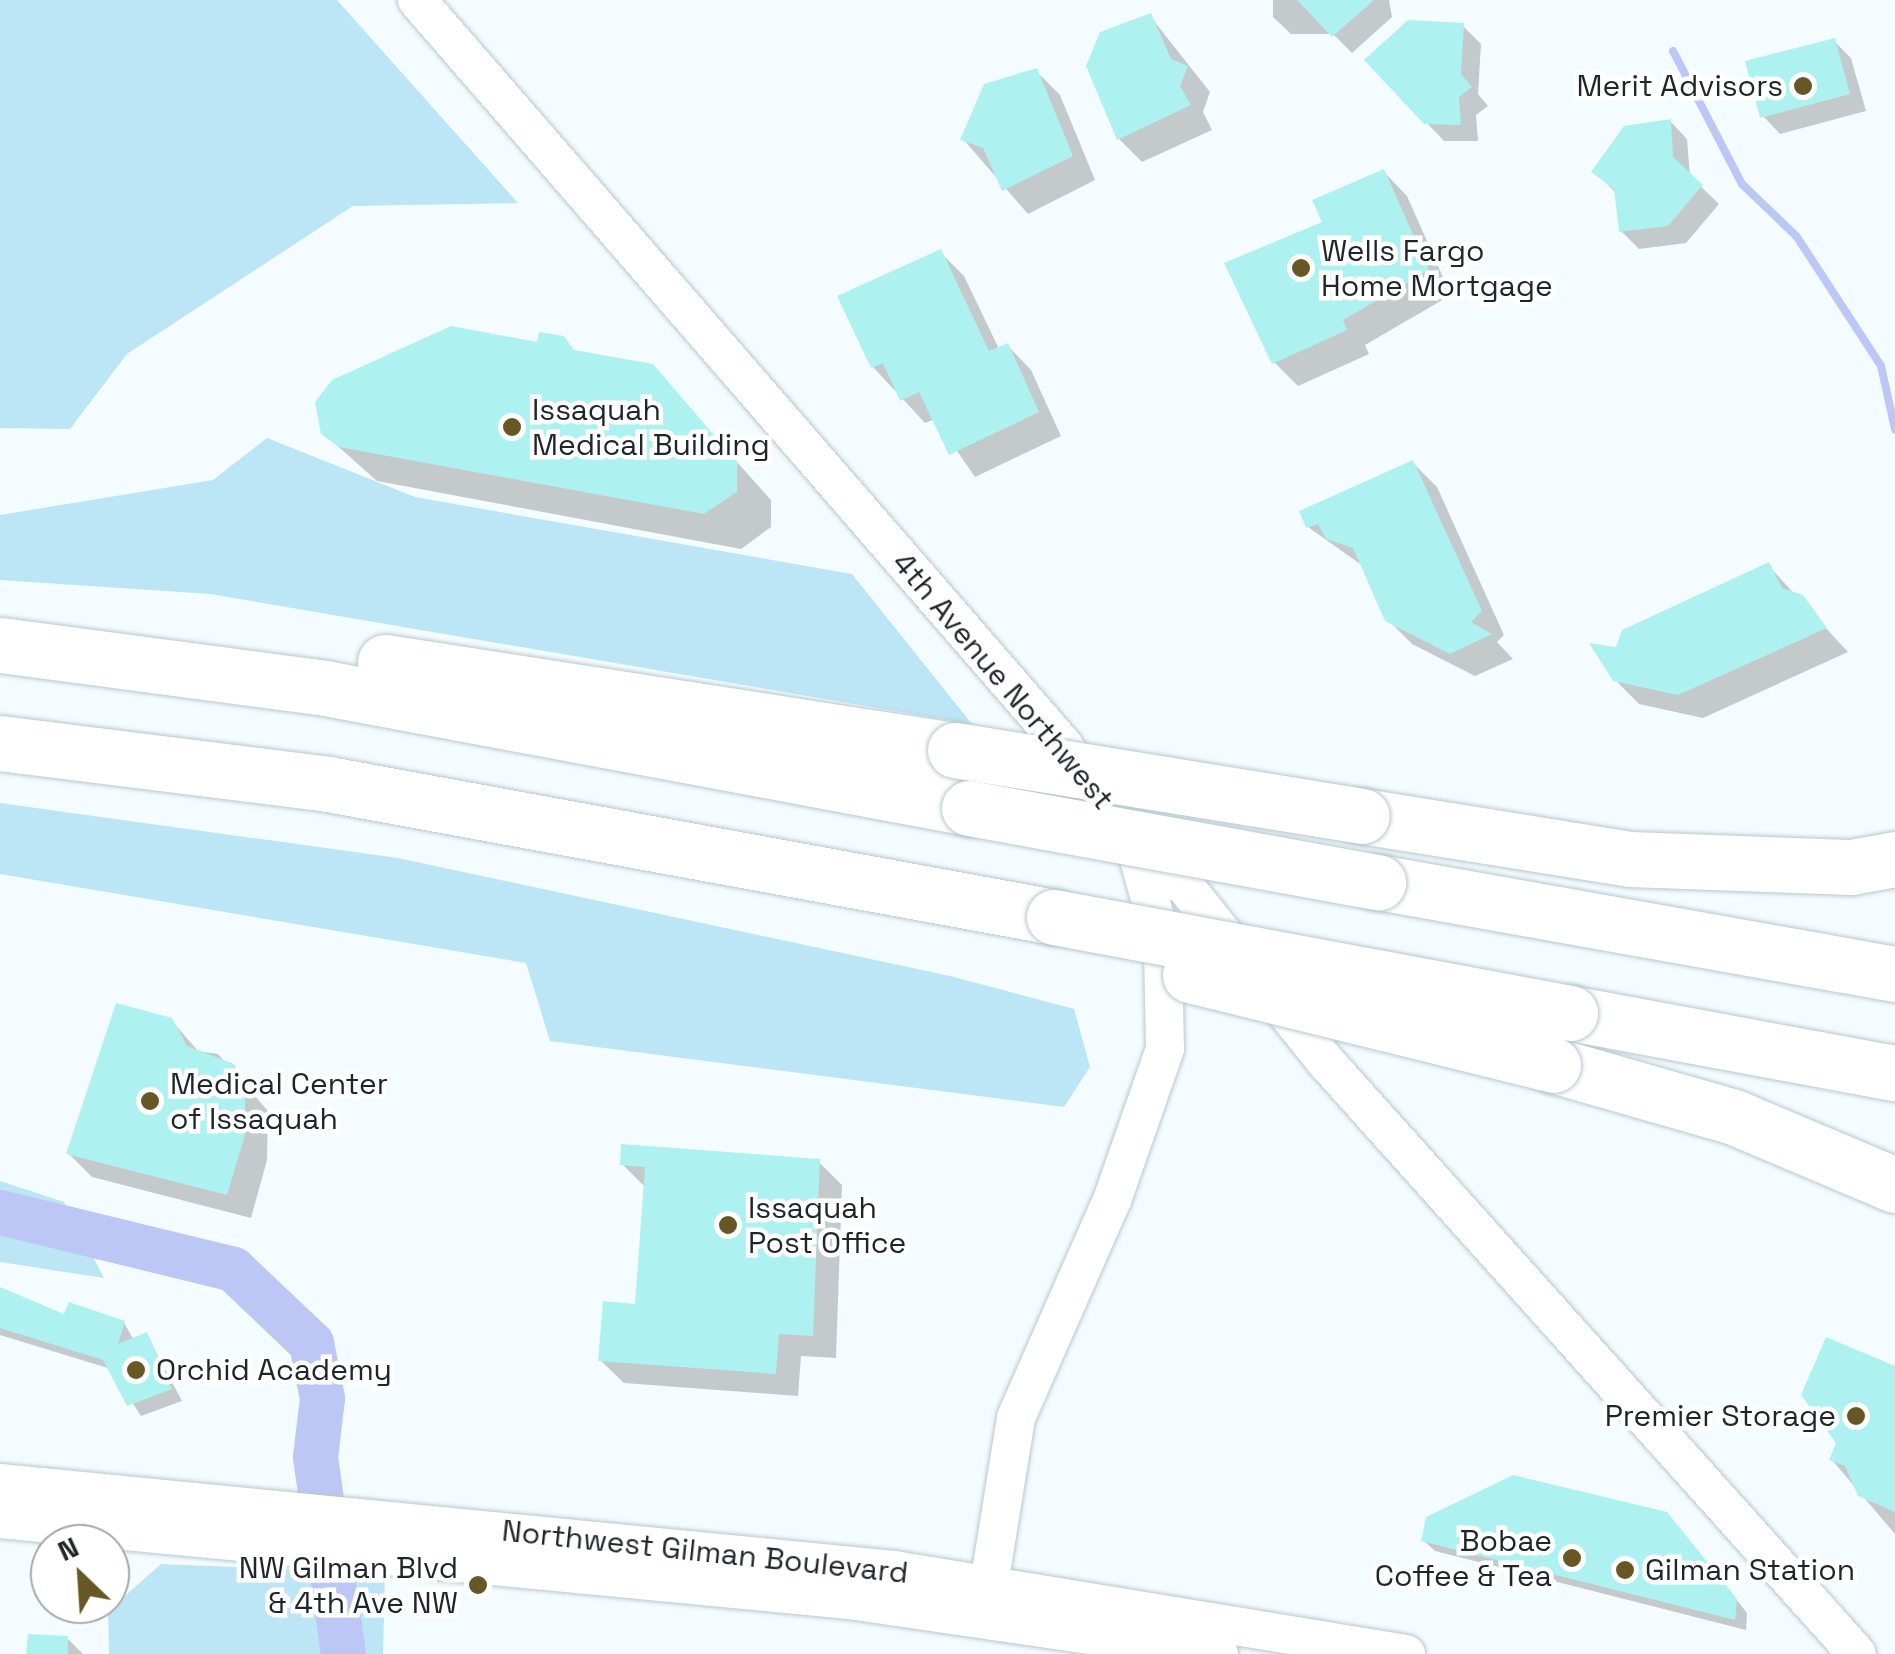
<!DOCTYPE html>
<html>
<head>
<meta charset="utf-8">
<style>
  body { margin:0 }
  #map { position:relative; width:1895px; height:1654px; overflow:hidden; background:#f5fcff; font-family:"Space Grotesk",sans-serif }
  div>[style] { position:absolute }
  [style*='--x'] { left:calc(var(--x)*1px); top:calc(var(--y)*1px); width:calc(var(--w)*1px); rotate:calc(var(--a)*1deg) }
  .green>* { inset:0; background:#bce6f6 }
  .shadow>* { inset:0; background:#0003 }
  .stream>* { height:8px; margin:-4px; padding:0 4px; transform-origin:4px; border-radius:4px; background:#bcc7f6 }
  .river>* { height:45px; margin:-22.5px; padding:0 22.5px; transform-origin:22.5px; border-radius:22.5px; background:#bcc7f6 }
  .building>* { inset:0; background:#adf1f1 }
  .roads { filter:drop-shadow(0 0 2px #b7c8ce) drop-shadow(0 0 2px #b7c8ce) }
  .minor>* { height:38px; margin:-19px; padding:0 19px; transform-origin:19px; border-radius:19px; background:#fff }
  .highway>* { height:55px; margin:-27.5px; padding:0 27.5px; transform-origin:27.5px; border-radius:27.5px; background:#fff }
  .bridges { filter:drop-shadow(0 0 2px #b7c8ce) drop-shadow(0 0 2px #b7c8ce) }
  .highway-bridge>* { height:55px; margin:-27.5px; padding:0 27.5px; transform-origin:27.5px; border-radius:27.5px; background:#fff }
  .dots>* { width:28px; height:28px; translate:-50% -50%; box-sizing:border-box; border:5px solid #fff; border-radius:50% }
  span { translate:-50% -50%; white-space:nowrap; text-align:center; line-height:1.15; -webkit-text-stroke:9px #fff; paint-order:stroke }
  .poi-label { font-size:30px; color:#1f2628 }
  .right { translate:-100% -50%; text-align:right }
  .left { translate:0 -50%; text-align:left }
  .street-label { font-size:30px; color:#1f2628 }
  .north { position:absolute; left:30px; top:1524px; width:100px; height:100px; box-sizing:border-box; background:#fff; border:2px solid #a5a8a9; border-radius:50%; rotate:335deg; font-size:28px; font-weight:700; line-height:40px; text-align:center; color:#1f2628 }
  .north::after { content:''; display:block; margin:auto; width:35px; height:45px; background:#675724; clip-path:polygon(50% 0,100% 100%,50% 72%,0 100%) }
</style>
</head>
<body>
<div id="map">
  <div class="green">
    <div style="clip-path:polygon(0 0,337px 0,518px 203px,353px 206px,127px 354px,70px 429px,0 428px)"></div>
    <div style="clip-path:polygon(267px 438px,415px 497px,852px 574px,972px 724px,210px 594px,0 580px,0 515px,213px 480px)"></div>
    <div style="clip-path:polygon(0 803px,398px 858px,950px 976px,1074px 1009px,1090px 1067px,1064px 1107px,550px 1041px,526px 963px,0 874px)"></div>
    <div style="clip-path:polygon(0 1181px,64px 1202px,104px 1278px,0 1262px)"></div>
    <div style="clip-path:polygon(161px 1564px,385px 1573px,383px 1654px,109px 1654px,108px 1611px)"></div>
  </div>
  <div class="shadow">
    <div style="clip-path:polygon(1273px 0,1389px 0,1392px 17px,1352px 53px,1333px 34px,1291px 34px,1273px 17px)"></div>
    <div style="clip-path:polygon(1150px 16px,1210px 92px,1203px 112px,1212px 130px,1142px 162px,1119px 139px)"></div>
    <div style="clip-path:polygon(1463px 26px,1481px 44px,1478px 94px,1488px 106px,1476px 115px,1478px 141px,1444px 141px,1426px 122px)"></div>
    <div style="clip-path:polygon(1834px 41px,1851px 58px,1866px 111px,1780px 134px,1763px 116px)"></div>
    <div style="clip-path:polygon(1036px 71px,1060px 95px,1095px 180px,1028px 214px,963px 139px)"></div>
    <div style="clip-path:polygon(1670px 121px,1687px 139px,1690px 176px,1719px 204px,1686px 243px,1639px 249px,1621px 231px,1615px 192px,1594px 171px)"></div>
    <div style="clip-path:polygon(1384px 172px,1407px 196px,1451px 295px,1365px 345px,1369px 354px,1298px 386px,1274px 362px,1326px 223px)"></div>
    <div style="clip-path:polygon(940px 252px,964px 276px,999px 349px,1008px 346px,1031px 370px,1061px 436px,975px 477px,935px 419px,925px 423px,873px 367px)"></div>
    <div style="clip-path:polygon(539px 345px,652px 367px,771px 500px,771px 527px,741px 549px,377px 481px,323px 433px)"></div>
    <div style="clip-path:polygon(1413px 463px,1437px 487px,1504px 635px,1497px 642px,1513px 659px,1475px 676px,1412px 644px,1387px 619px,1363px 566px,1308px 527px)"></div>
    <div style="clip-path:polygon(1768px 565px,1848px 652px,1703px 718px,1639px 704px,1615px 680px,1618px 649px)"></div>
    <div style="clip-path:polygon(171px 1020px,198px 1051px,218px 1054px,268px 1111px,267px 1160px,251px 1218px,92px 1177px,68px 1153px)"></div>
    <div style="clip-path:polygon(818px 1161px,842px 1185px,836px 1358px,801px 1356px,798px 1396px,624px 1383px,600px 1360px,637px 1306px,646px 1188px,622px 1164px)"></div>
    <div style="clip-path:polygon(0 1290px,65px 1318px,124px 1323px,134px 1340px,147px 1335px,182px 1401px,141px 1416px,111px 1369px,0 1335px)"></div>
    <div style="clip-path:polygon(1895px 1369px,1895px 1534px,1832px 1460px)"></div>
    <div style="clip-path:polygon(1678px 1526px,1747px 1613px,1746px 1630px,1435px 1551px,1423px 1540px)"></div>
    <div style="clip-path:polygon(67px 1638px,83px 1654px,31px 1654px)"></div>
  </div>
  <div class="stream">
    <div style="--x:1673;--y:51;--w:150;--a:62.6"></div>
    <div style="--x:1742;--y:184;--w:76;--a:43.9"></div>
    <div style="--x:1797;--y:237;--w:154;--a:56.9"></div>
    <div style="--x:1881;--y:366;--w:65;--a:77.5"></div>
  </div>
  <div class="river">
    <div style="--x:0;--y:1212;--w:240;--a:13.7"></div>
    <div style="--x:233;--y:1269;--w:108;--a:43.5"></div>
    <div style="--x:311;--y:1343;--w:56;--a:78.7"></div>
    <div style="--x:322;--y:1398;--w:59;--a:96.8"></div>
    <div style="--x:315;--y:1457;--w:199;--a:81.9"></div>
  </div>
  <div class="building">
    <div style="clip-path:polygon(1297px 0,1374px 0,1332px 37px)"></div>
    <div style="clip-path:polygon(1151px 13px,1171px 59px,1188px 66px,1180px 86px,1191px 105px,1117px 140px,1086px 66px,1100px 32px)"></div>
    <div style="clip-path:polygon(1408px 20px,1464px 23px,1461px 74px,1472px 87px,1459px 97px,1461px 125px,1424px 124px,1364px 60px)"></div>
    <div style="clip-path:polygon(1835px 38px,1850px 94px,1760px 118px,1745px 61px)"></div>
    <div style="clip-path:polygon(1037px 68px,1073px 156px,1002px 191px,983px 148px,960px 140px,984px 84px)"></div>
    <div style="clip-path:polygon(1671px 119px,1673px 157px,1703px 185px,1668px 226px,1619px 232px,1614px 189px,1591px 172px,1624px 126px)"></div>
    <div style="clip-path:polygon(1384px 169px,1429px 270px,1343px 320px,1347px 330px,1272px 364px,1224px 263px,1322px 222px,1312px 200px)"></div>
    <div style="clip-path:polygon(941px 249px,989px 351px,1008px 343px,1039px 412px,949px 455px,919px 392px,900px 401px,883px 363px,871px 368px,837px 296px)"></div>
    <div style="clip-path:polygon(451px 326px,537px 342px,539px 332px,564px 336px,574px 350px,653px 364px,737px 462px,737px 492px,704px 514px,339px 447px,321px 434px,315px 402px,332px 380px)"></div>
    <div style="clip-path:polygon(1413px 460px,1482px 611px,1471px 622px,1492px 634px,1450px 654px,1385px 621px,1353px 548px,1326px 539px,1318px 524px,1306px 528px,1299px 511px)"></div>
    <div style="clip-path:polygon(1769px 562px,1782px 588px,1803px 595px,1827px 628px,1678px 695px,1613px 681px,1589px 643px,1616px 647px,1622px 630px)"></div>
    <div style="clip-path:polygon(116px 1003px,172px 1018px,187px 1046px,234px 1064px,245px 1085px,245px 1135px,227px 1195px,66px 1154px)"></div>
    <div style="clip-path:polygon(621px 1144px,820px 1159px,813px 1336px,779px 1334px,776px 1374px,598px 1361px,603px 1301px,635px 1304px,645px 1167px,620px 1165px)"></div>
    <div style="clip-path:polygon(0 1287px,64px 1314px,69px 1302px,125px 1321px,118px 1344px,147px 1332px,172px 1389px,127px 1406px,103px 1360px,0 1328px)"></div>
    <div style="clip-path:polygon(1826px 1337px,1895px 1366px,1895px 1512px,1858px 1496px,1845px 1466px,1829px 1460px,1836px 1443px,1801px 1395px)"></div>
    <div style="clip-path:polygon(1513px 1475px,1667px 1512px,1737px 1599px,1735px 1620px,1421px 1541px,1426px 1517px)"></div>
    <div style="clip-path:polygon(28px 1634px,68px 1636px,68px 1654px,26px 1654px)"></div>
  </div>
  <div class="roads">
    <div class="minor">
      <div style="--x:417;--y:0;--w:986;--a:49.07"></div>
      <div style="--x:1063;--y:745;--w:130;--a:55.3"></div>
      <div style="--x:1137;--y:852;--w:98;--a:74.5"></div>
      <div style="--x:1163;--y:946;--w:103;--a:88.9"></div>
      <div style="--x:1165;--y:1049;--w:160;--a:109.3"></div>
      <div style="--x:1112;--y:1200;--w:238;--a:113.8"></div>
      <div style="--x:1016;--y:1418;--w:201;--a:99.2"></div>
      <div style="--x:1142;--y:866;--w:46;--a:24.3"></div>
      <div style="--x:1184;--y:885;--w:227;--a:51.3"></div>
      <div style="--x:1326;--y:1062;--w:795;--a:48.11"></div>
      <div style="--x:0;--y:1483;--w:898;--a:5.56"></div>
      <div style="--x:894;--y:1570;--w:519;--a:9.32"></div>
      <div style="--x:0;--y:1519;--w:853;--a:5.45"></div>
      <div style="--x:849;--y:1600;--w:374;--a:8.3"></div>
    </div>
    <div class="highway">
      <div style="--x:0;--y:645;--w:328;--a:7.5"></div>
      <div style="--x:325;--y:688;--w:655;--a:10.56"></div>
      <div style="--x:385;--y:662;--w:577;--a:8.78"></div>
      <div style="--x:0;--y:743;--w:331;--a:7.1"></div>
      <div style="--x:328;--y:784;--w:738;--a:10.38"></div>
      <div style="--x:1362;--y:816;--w:271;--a:9.1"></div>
      <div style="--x:1630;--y:859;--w:221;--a:2.1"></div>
      <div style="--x:1851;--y:867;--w:45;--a:-10.3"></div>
      <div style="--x:1378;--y:882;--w:525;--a:10.09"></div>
      <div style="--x:1570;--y:1013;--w:330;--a:10.5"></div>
      <div style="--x:1553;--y:1065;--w:188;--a:16"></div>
      <div style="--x:1734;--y:1117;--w:175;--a:22.9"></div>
    </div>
  </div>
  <div class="bridges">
    <div class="highway-bridge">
      <div style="--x:955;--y:750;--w:412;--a:9.2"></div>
      <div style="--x:969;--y:808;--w:416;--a:10.3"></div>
      <div style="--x:1054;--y:917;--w:525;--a:10.54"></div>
      <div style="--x:1190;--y:975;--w:374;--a:13.9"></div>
    </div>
  </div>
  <div class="dots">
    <div style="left:1803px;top:86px;background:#675724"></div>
    <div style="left:1301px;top:268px;background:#675724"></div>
    <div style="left:512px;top:427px;background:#675724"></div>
    <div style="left:150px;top:1101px;background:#675724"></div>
    <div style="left:728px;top:1225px;background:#675724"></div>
    <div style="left:136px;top:1370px;background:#675724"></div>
    <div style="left:1856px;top:1416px;background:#675724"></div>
    <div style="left:1572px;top:1558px;background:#675724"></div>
    <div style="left:1625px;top:1570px;background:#675724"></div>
    <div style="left:478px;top:1585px;background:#675724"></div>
  </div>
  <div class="poi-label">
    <span class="right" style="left:1783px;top:86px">Merit Advisors</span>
    <span class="left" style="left:1321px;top:268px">Wells Fargo<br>Home Mortgage</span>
    <span class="left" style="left:532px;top:427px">Issaquah<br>Medical Building</span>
    <span class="left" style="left:170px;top:1101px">Medical Center<br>of Issaquah</span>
    <span class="left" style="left:748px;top:1225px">Issaquah<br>Post Office</span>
    <span class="left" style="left:156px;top:1370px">Orchid Academy</span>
    <span class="right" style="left:1836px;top:1416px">Premier Storage</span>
    <span class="right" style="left:1552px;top:1558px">Bobae<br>Coffee &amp; Tea</span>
    <span class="right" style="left:458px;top:1585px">NW Gilman Blvd<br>&amp; 4th Ave NW</span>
    <span class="left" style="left:1645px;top:1570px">Gilman Station</span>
  </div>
  <div class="street-label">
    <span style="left:1003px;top:681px;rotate:50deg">4th Avenue Northwest</span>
    <span style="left:705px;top:1552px;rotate:6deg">Northwest Gilman Boulevard</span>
  </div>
  <div class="north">N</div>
</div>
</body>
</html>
